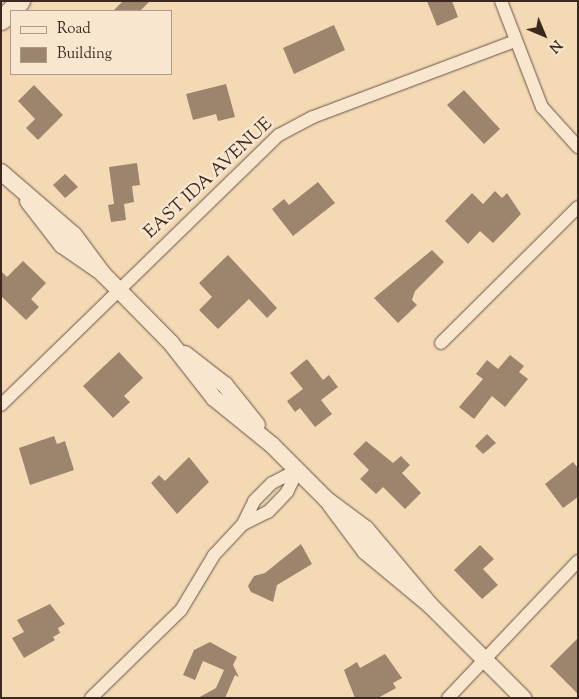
<!DOCTYPE html>
<html>
<head>
<meta charset="utf-8">
<style>
  body { margin:0 }
  #map { position:relative; width:579px; height:699px; overflow:hidden; background:#f4d9b5; font-family:"Sorts Mill Goudy",serif }
  div>[style] { position:absolute }
  [style*='--x'] { left:calc(var(--x)*1px); top:calc(var(--y)*1px); width:calc(var(--w)*1px); rotate:calc(var(--a)*1deg) }
  .building>* { inset:0; background:#9c846d }
  .roads { filter:drop-shadow(0 0 1px #6b5444) drop-shadow(0 0 1px #6b5444) }
  .minor>* { height:12px; margin:-6px; padding:0 6px; transform-origin:6px; border-radius:6px; background:#f8e6cf }
  .tertiary>* { height:16px; margin:-8px; padding:0 8px; transform-origin:8px; border-radius:8px; background:#f8e6cf }
  .secondary>* { height:19px; margin:-9.5px; padding:0 9.5px; transform-origin:9.5px; border-radius:9.5px; background:#f8e6cf }
  span { translate:-50% -50%; white-space:nowrap; text-align:center; line-height:1.15; -webkit-text-stroke:5px #f8e6cf; paint-order:stroke }
  .street-label { font-size:18px; color:#3d281f }
  .frame { position:absolute; inset:0; border:2px solid #3d281f; pointer-events:none }
  .legend { position:absolute; left:10px; top:10px; width:162px; height:65px; box-sizing:border-box; background:#f8e6cf; border:1px solid #ad9a89; margin:0; padding:6px 9px; list-style:none; font-size:15px; color:#3d281f }
  .legend li { display:flex; align-items:center; gap:10px; height:25px }
  .legend b { width:25px; border:1px solid #ad9a89 }
  .north { position:absolute; left:519px; top:10px; width:50px; height:50px; -webkit-text-stroke:4px #f8e6cf; paint-order:stroke; rotate:135deg; font-size:14px; font-weight:700; line-height:20px; text-align:center; color:#3d281f }
  .north::after { content:''; display:block; margin:auto; width:18px; height:22px; background:#3d281f; clip-path:polygon(50% 0,100% 100%,50% 72%,0 100%) }
</style>
</head>
<body>
<div id="map">
  <div class="building">
    <div style="clip-path:polygon(123px 1px,150px 1px,140px 11px,113px 11px)"></div>
    <div style="clip-path:polygon(427px 1px,452px 1px,458px 17px,437px 26px)"></div>
    <div style="clip-path:polygon(334px 25px,345px 50px,294px 74px,283px 48px)"></div>
    <div style="clip-path:polygon(226px 84px,235px 117px,218px 121px,216px 114px,193px 120px,186px 94px)"></div>
    <div style="clip-path:polygon(34px 85px,63px 115px,38px 140px,26px 128px,35px 119px,18px 101px)"></div>
    <div style="clip-path:polygon(464px 90px,500px 129px,484px 144px,447px 105px)"></div>
    <div style="clip-path:polygon(137px 163px,140px 185px,132px 186px,134px 202px,124px 204px,126px 220px,111px 222px,108px 205px,114px 204px,109px 167px)"></div>
    <div style="clip-path:polygon(65px 174px,78px 187px,65px 198px,53px 185px)"></div>
    <div style="clip-path:polygon(318px 182px,335px 203px,293px 236px,272px 209px,284px 199px,289px 205px)"></div>
    <div style="clip-path:polygon(495px 191px,502px 198px,507px 193px,521px 214px,493px 243px,480px 231px,468px 244px,445px 221px,472px 193px,483px 204px)"></div>
    <div style="clip-path:polygon(432px 250px,444px 262px,415px 291px,412px 300px,417px 305px,398px 323px,374px 298px)"></div>
    <div style="clip-path:polygon(228px 255px,277px 308px,267px 318px,249px 299px,218px 329px,199px 310px,212px 297px,199px 283px)"></div>
    <div style="clip-path:polygon(23px 261px,46px 283px,31px 299px,39px 307px,26px 320px,1px 296px,1px 271px,7px 277px)"></div>
    <div style="clip-path:polygon(119px 352px,143px 378px,124px 396px,130px 402px,113px 418px,83px 386px)"></div>
    <div style="clip-path:polygon(510px 355px,524px 366px,519px 372px,528px 379px,505px 407px,492px 396px,474px 419px,459px 407px,483px 379px,476px 374px,487px 360px,498px 369px)"></div>
    <div style="clip-path:polygon(307px 359px,323px 380px,329px 375px,338px 387px,321px 400px,332px 414px,315px 427px,300px 408px,295px 412px,287px 401px,303px 389px,290px 373px)"></div>
    <div style="clip-path:polygon(487px 434px,496px 443px,483px 454px,475px 446px)"></div>
    <div style="clip-path:polygon(54px 436px,57px 444px,65px 441px,74px 470px,30px 485px,19px 448px)"></div>
    <div style="clip-path:polygon(366px 441px,393px 463px,401px 456px,410px 465px,402px 473px,421px 493px,405px 509px,383px 487px,376px 494px,360px 479px,369px 470px,353px 454px)"></div>
    <div style="clip-path:polygon(189px 457px,209px 482px,177px 514px,151px 483px,159px 475px,165px 481px)"></div>
    <div style="clip-path:polygon(573px 462px,578px 468px,578px 497px,563px 508px,545px 484px)"></div>
    <div style="clip-path:polygon(301px 544px,312px 564px,277px 585px,273px 602px,251px 592px,248px 586px,254px 576px,265px 573px)"></div>
    <div style="clip-path:polygon(480px 545px,494px 559px,483px 569px,498px 585px,482px 599px,454px 570px)"></div>
    <div style="clip-path:polygon(50px 604px,65px 624px,58px 628px,60px 633px,53px 637px,55px 640px,24px 658px,12px 638px,24px 632px,17px 620px)"></div>
    <div style="clip-path:polygon(578px 638px,578px 694px,550px 666px)"></div>
    <div style="clip-path:polygon(210px 642px,237px 657px,233px 665px,239px 677px,235px 675px,225px 698px,198px 698px,216px 688px,224px 670px,203px 661px,195px 680px,183px 675px,194px 650px)"></div>
    <div style="clip-path:polygon(385px 654px,402px 678px,393px 683px,396px 688px,378px 698px,355px 698px,344px 670px,357px 662px,360px 668px)"></div>
  </div>
  <div class="roads">
    <div class="minor">
      <div style="--x:501;--y:1;--w:114;--a:68.9"></div>
      <div style="--x:542;--y:107;--w:54;--a:48"></div>
      <div style="--x:441;--y:343;--w:193;--a:-44.8"></div>
      <div style="--x:1;--y:405;--w:388;--a:-44.2"></div>
      <div style="--x:279;--y:135;--w:38;--a:-28"></div>
      <div style="--x:313;--y:117;--w:216;--a:-20.6"></div>
      <div style="--x:243;--y:524;--w:28;--a:-26"></div>
      <div style="--x:268;--y:512;--w:28;--a:-46"></div>
      <div style="--x:287;--y:492;--w:25;--a:-63"></div>
      <div style="--x:91;--y:698;--w:126;--a:-44.4"></div>
      <div style="--x:181;--y:610;--w:64;--a:-59"></div>
      <div style="--x:214;--y:555;--w:42;--a:-46.9"></div>
      <div style="--x:243;--y:524;--w:25;--a:-64"></div>
      <div style="--x:254;--y:501;--w:25;--a:-45"></div>
      <div style="--x:272;--y:483;--w:29;--a:-27"></div>
      <div style="--x:448;--y:698;--w:189;--a:-46.5"></div>
    </div>
    <div class="tertiary">
      <div style="--x:1;--y:172;--w:96;--a:40.8"></div>
      <div style="--x:74;--y:235;--w:49;--a:53.4"></div>
      <div style="--x:103;--y:274;--w:97;--a:45.4"></div>
      <div style="--x:171;--y:343;--w:70;--a:52"></div>
      <div style="--x:214;--y:398;--w:75;--a:39"></div>
      <div style="--x:272;--y:445;--w:78;--a:45"></div>
      <div style="--x:327;--y:500;--w:49;--a:36.6"></div>
      <div style="--x:366;--y:529;--w:99;--a:49.9"></div>
      <div style="--x:28;--y:201;--w:56;--a:52.3"></div>
      <div style="--x:62;--y:245;--w:47;--a:34.7"></div>
      <div style="--x:185;--y:354;--w:51;--a:37.8"></div>
      <div style="--x:225;--y:385;--w:51;--a:51.3"></div>
      <div style="--x:330;--y:504;--w:59;--a:53.3"></div>
      <div style="--x:365;--y:551;--w:85;--a:39.7"></div>
      <div style="--x:430;--y:605;--w:132;--a:45"></div>
    </div>
    <div class="secondary">
      <div style="--x:1;--y:20;--w:27;--a:-45"></div>
    </div>
  </div>
  <div class="street-label">
    <span style="left:209px;top:179px;rotate:-43deg">EAST IDA AVENUE</span>
  </div>
  <div class="frame"></div>
  <ul class="legend">
  <li><b style="height:6px;background:#f8e6cf"></b>Road</li>
  <li><b style="height:14px;background:#9c846d"></b>Building</li>
  </ul>
  <div class="north">N</div>
</div>
</body>
</html>
